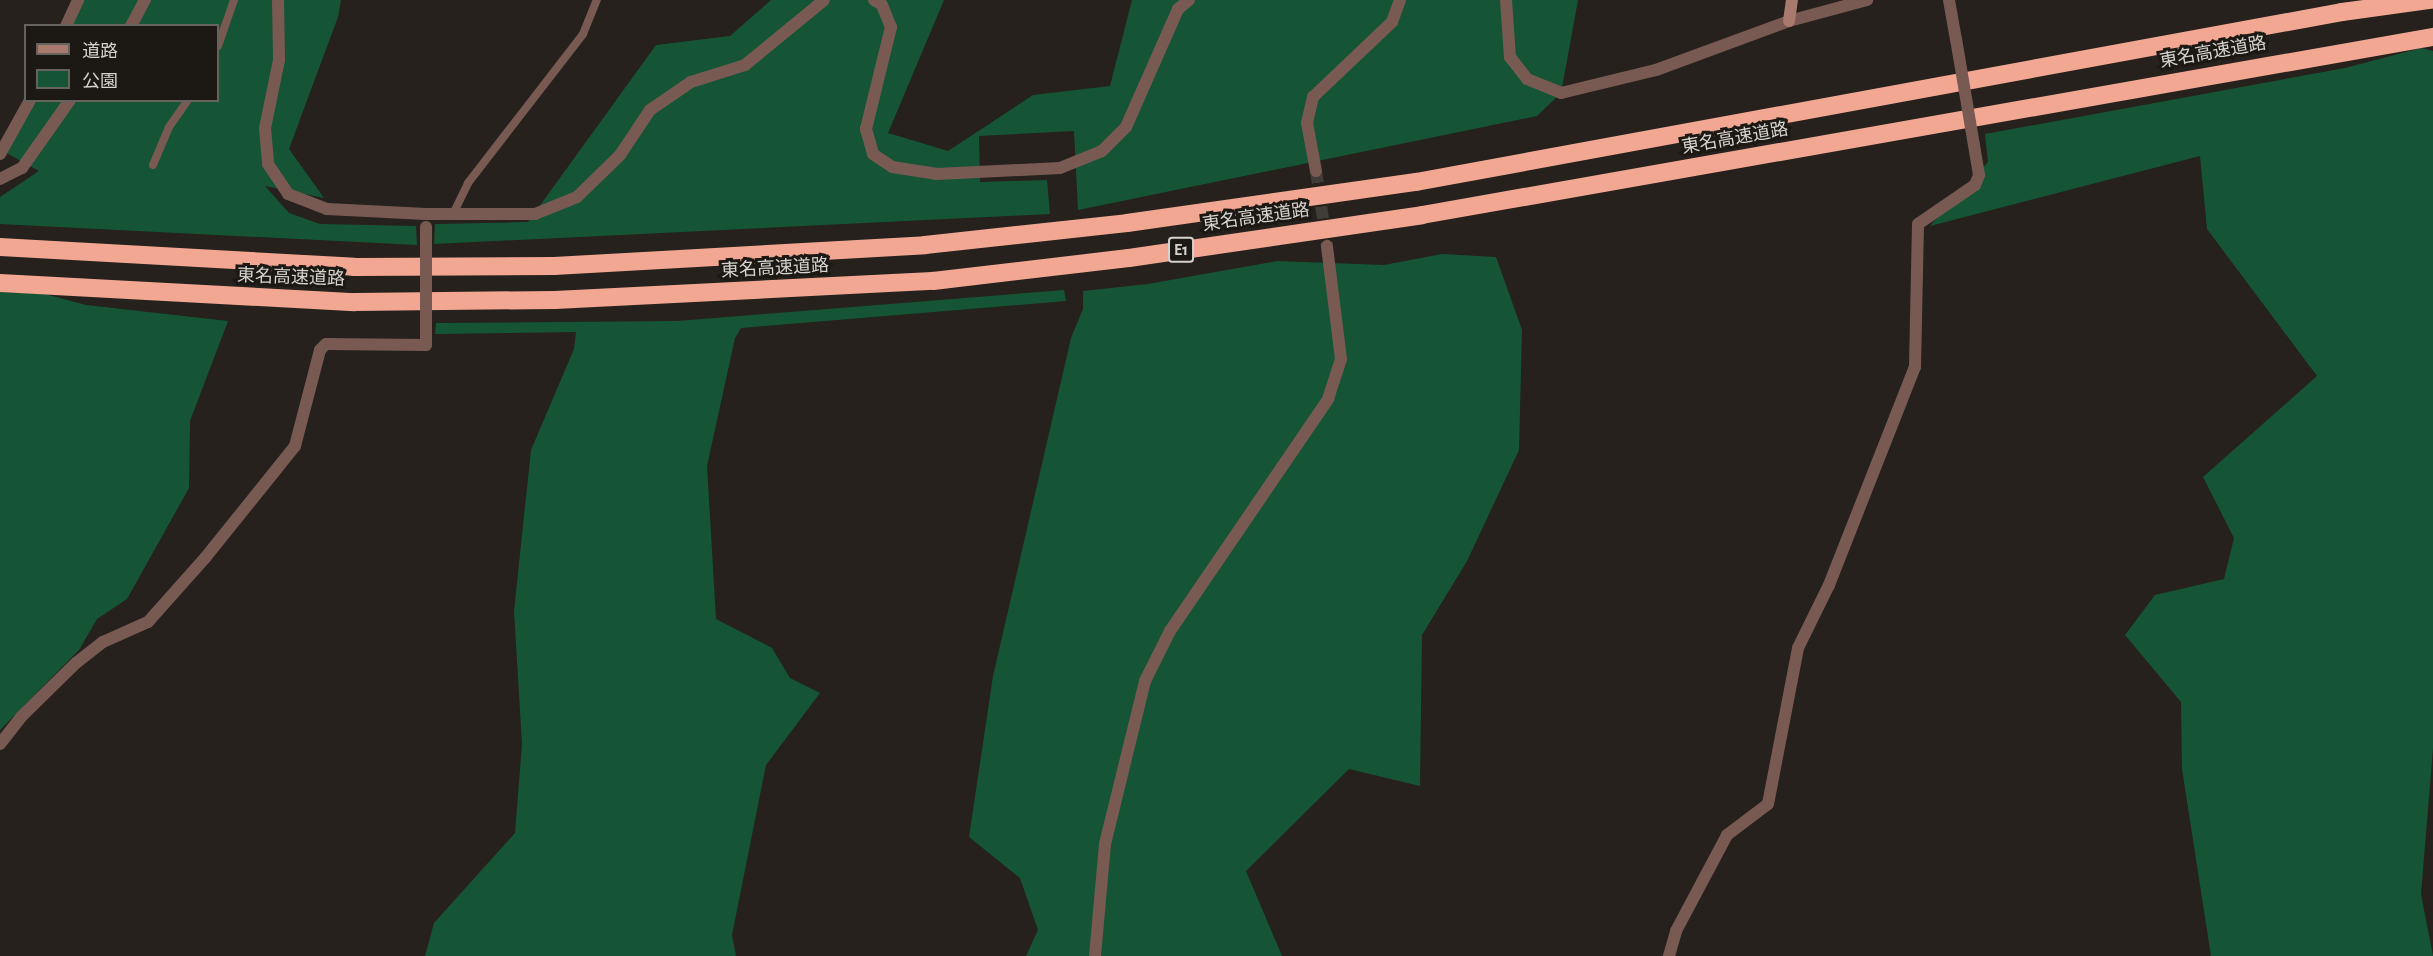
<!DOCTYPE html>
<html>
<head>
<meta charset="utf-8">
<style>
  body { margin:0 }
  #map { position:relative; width:2433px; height:956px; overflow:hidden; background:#26211c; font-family:"Alegreya Sans","Noto Sans JP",sans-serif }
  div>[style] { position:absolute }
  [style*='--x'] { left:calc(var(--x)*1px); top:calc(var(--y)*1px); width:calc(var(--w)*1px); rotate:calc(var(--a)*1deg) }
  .green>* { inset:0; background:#155536 }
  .street-tunnel>* { height:12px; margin-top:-6px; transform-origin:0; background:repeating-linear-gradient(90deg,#403c37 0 12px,transparent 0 18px) }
  .lane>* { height:8px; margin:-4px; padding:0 4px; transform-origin:4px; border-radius:4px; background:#795a52 }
  .street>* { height:12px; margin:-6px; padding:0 6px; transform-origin:6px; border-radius:6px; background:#795a52 }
  .secondary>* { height:12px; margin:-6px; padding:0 6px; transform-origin:6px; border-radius:6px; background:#aa796d }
  .highway>* { height:18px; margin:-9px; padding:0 9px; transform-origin:9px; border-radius:9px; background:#f2a793 }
  .street-bridge>* { height:12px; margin:-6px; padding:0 6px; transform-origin:6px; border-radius:6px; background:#795a52 }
  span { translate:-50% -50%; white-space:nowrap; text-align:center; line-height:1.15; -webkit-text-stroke:6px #1c1813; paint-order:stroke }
  .shield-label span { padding:2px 4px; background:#1c1813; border:2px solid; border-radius:4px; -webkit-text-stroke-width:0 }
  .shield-label { font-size:16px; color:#d6d3cf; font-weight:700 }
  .street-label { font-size:18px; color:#d6d3cf }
  .legend { position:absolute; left:24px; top:24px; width:195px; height:78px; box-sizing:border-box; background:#1c1813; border:2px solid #66635e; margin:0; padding:8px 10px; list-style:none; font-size:18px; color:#d6d3cf }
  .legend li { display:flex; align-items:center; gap:12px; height:30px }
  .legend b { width:30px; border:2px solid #66635e }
</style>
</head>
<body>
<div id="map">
  <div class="green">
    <div style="clip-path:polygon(73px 0,341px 0,338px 17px,289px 149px,324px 198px,265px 186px,289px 213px,320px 224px,416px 226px,417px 245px,0 224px,0 197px,39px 171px,3px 151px,27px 101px,218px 100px,218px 26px,62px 25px)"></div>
    <div style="clip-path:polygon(771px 0,944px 0,888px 133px,948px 151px,1033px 95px,1110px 86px,1132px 0,1578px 0,1561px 93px,1537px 116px,1078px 210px,1074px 131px,979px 136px,980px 182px,1047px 180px,1050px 214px,434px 244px,435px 224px,528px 222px,656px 45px,730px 36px)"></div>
    <div style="clip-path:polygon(2421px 48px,2433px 51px,2433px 748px,2421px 894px,2433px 956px,2211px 956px,2182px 769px,2181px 702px,2125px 635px,2155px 595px,2224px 579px,2234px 538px,2203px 477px,2317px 376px,2207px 229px,2200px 156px,1930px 226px,1988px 162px,1985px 134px,2345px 68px)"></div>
    <div style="clip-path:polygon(1442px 254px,1496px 257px,1522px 330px,1519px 450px,1467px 561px,1422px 635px,1420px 786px,1349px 769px,1246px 871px,1282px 956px,1026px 956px,1038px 930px,1020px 878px,969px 837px,993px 676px,1071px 338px,1083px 309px,1083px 291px,1148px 284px,1277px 261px,1384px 265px)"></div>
    <div style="clip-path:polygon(1064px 290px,1066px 301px,741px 328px,735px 338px,707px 466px,716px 619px,772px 648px,790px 678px,820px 693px,766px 765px,732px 935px,736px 956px,425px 956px,434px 923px,515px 833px,522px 744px,514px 611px,531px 450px,574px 349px,576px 332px,435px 334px,436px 323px,677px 321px)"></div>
    <div style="clip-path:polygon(0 292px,45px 294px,86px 305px,228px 321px,190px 421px,189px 488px,127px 599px,97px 619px,79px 650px,0 730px)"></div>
  </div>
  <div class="street-tunnel">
    <div style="--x:1316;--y:171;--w:76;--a:81.7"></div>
  </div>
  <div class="lane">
    <div style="--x:218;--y:46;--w:49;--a:-70.8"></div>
    <div style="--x:153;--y:165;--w:41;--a:-67.2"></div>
    <div style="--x:169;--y:127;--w:33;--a:-55"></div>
    <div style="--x:454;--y:212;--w:32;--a:-64"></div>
    <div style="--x:468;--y:183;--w:188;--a:-52.3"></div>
    <div style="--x:583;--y:34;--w:37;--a:-68"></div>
  </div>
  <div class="street">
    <div style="--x:278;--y:0;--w:60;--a:89"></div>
    <div style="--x:279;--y:60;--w:69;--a:101.6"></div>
    <div style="--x:265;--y:128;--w:36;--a:85"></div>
    <div style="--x:268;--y:164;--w:36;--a:56"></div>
    <div style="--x:288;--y:194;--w:42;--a:21"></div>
    <div style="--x:327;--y:209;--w:99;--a:2.9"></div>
    <div style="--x:426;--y:214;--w:109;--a:0"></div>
    <div style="--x:535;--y:214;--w:45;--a:-22"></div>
    <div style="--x:577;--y:197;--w:60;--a:-44.3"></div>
    <div style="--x:620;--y:155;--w:54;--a:-56.3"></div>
    <div style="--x:650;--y:110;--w:50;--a:-34.3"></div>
    <div style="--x:691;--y:82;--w:57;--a:-17.5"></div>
    <div style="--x:745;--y:65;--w:102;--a:-39.4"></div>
    <div style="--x:874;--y:0;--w:9;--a:32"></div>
    <div style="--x:882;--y:5;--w:24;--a:68"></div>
    <div style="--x:891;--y:27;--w:105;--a:103.8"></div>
    <div style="--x:866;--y:129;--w:26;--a:74"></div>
    <div style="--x:873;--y:154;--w:23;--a:34"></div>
    <div style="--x:892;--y:167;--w:46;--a:8.8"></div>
    <div style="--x:937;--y:174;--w:123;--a:-2.8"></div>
    <div style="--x:1060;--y:168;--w:45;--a:-22"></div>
    <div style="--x:1102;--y:151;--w:34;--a:-45"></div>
    <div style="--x:1126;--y:127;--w:129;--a:-66.2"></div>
    <div style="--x:1178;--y:9;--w:14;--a:-39"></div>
    <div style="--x:1506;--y:0;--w:57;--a:86"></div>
    <div style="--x:1510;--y:57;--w:28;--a:52"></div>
    <div style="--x:1527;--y:79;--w:37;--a:22"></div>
    <div style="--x:1561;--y:93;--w:98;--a:-13.6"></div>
    <div style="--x:1656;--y:70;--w:142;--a:-20.2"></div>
    <div style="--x:1789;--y:21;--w:81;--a:-15.1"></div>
    <div style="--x:1949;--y:0;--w:40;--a:80"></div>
    <div style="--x:66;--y:26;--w:29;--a:-65"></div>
    <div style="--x:131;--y:26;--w:30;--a:-62"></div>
    <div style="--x:0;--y:154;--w:62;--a:-60.9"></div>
    <div style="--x:1316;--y:171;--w:49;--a:-100.6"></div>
    <div style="--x:1307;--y:123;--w:27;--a:-77"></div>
    <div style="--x:1313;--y:97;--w:109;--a:-43.5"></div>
    <div style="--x:1392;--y:22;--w:23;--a:-70"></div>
    <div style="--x:0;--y:179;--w:25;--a:-27"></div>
    <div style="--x:22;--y:168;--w:83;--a:-54.8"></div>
    <div style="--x:0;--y:744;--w:34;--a:-52"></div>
    <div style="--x:21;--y:717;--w:77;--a:-44.5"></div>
    <div style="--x:76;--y:663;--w:34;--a:-38"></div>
    <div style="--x:103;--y:642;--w:49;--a:-24"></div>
    <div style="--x:148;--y:622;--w:86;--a:-48.3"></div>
    <div style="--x:205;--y:558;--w:144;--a:-51.2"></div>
    <div style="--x:295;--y:446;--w:99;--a:-75.4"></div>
    <div style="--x:320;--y:350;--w:8;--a:-45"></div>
    <div style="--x:326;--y:344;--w:100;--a:0.6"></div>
    <div style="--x:426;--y:345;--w:10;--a:-90"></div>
    <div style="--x:1095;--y:956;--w:112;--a:-84.9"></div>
    <div style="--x:1105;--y:844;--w:168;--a:-76.2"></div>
    <div style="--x:1145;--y:681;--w:56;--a:-63.4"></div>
    <div style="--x:1170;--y:631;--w:281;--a:-55.7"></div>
    <div style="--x:1328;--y:399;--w:42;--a:-72"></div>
    <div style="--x:1341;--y:359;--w:114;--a:-97.1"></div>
    <div style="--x:1669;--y:956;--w:26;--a:-74"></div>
    <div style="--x:1676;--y:931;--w:109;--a:-62"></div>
    <div style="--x:1727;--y:835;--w:51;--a:-37.1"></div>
    <div style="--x:1768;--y:804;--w:159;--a:-79.1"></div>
    <div style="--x:1798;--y:648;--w:70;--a:-63.8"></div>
    <div style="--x:1829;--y:585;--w:234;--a:-68.5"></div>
    <div style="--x:1915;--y:367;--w:143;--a:-88.8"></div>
    <div style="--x:1918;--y:224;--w:69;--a:-34.4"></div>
    <div style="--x:1975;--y:185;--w:11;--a:-68"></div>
  </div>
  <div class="secondary">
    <div style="--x:1789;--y:21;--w:21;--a:-82"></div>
  </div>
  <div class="highway">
    <div style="--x:0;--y:247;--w:355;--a:3.2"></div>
    <div style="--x:354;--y:267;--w:200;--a:-0.3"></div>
    <div style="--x:554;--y:266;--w:372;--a:-3.2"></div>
    <div style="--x:925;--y:245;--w:203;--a:-6.2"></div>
    <div style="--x:1127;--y:223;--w:292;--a:-8.1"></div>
    <div style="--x:1416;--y:182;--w:941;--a:-10.4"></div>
    <div style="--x:2342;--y:12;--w:89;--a:-7.8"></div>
    <div style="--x:0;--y:283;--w:355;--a:3.1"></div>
    <div style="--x:354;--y:302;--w:201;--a:-0.6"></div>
    <div style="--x:555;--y:300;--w:378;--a:-2.9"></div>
    <div style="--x:933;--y:281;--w:197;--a:-6.7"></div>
    <div style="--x:1129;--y:258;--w:296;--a:-8.3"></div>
    <div style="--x:1422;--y:215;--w:1027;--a:-9.99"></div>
  </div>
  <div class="street-bridge">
    <div style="--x:1956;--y:39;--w:138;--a:80.4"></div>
    <div style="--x:426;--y:227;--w:108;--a:90"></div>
  </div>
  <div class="shield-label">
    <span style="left:1181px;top:250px">E1</span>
  </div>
  <div class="street-label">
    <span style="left:2213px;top:53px;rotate:-10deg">東名高速道路</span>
    <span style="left:1735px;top:139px;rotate:-10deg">東名高速道路</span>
    <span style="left:1256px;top:218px;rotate:-8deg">東名高速道路</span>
    <span style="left:775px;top:269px;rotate:-3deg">東名高速道路</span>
    <span style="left:291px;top:278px;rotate:2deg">東名高速道路</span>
  </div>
  <ul class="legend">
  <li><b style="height:8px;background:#aa796d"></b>道路</li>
  <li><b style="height:16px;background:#155536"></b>公園</li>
  </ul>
</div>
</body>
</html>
